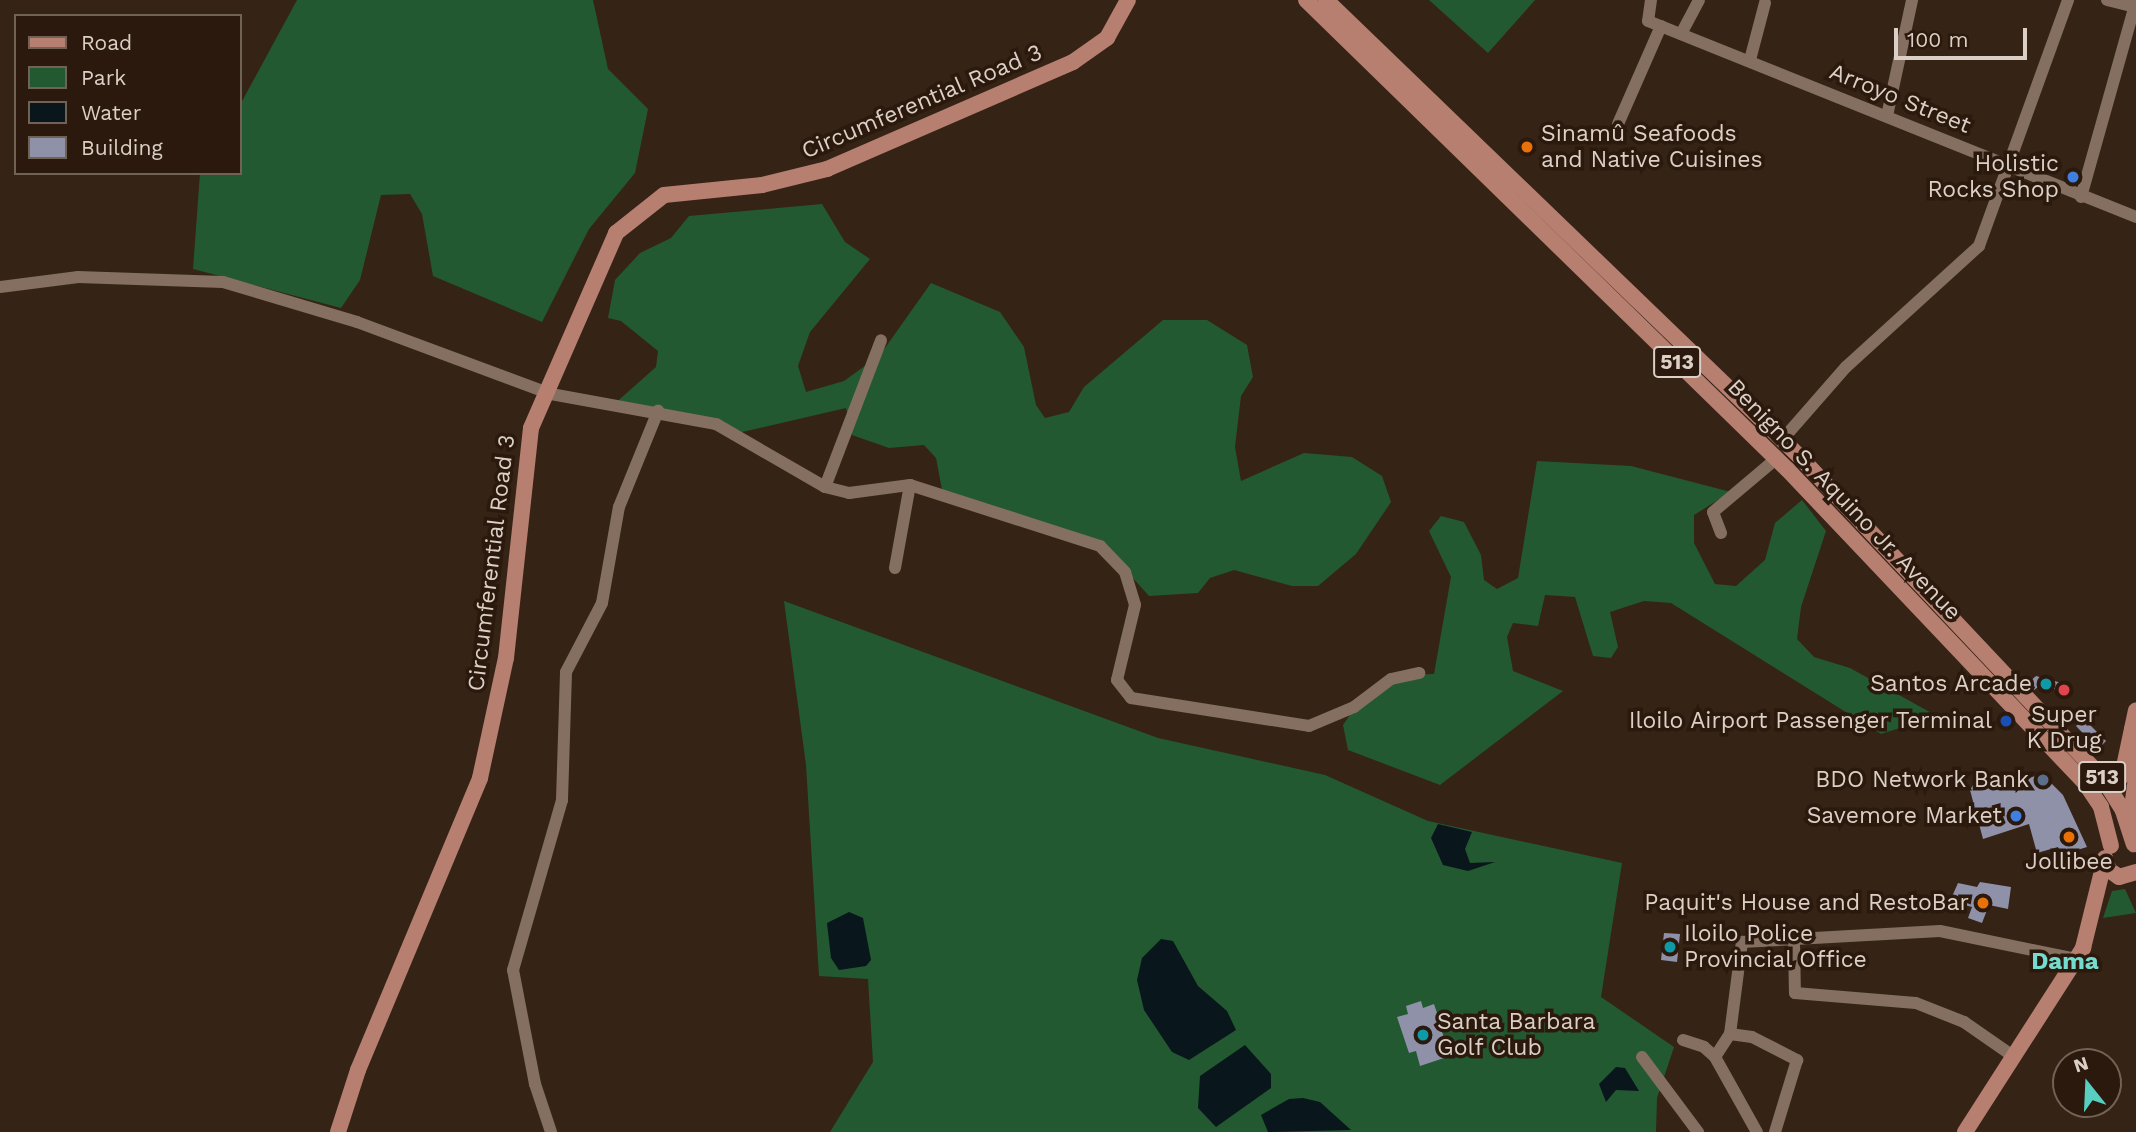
<!DOCTYPE html>
<html>
<head>
<meta charset="utf-8">
<style>
  body { margin:0 }
  #map { position:relative; width:2136px; height:1132px; overflow:hidden; background:#352316; font-family:"Work Sans",sans-serif }
  div>[style] { position:absolute }
  [style*='--x'] { left:calc(var(--x)*1px); top:calc(var(--y)*1px); width:calc(var(--w)*1px); rotate:calc(var(--a)*1deg) }
  .green>* { inset:0; background:#235930 }
  .water>* { inset:0; background:#09161b }
  .building>* { inset:0; background:#8f91a9 }
  .minor>* { height:12px; margin:-6px; padding:0 6px; transform-origin:6px; border-radius:6px; background:#846f60 }
  .major>* { height:16px; margin:-8px; padding:0 8px; transform-origin:8px; border-radius:8px; background:#b67f70 }
  .dots>* { width:19px; height:19px; translate:-50% -50%; box-sizing:border-box; border:4px solid #2a190c; border-radius:50% }
  span { translate:-50% -50%; white-space:nowrap; text-align:center; line-height:1.15; -webkit-text-stroke:7px #2a190c; paint-order:stroke }
  .shield-label span { padding:2px 5px; background:#2a190c; border:2px solid; border-radius:5px; -webkit-text-stroke-width:0 }
  .shield-label { font-size:21px; color:#dbcfc6; font-weight:700 }
  .street-label { font-size:23px; color:#dbcfc6 }
  .poi-label { font-size:23px; color:#dbcfc6 }
  .left { translate:0 -50%; text-align:left }
  .right { translate:-100% -50%; text-align:right }
  .neighbourhood-label { font-size:24px; color:#73dcce; font-weight:700 }
  .legend { position:absolute; left:14px; top:14px; width:228px; height:161px; box-sizing:border-box; background:#2a190c; border:2px solid #716256; margin:0; padding:9px 12px; list-style:none; font-size:21px; color:#dbcfc6 }
  .legend li { display:flex; align-items:center; gap:14px; height:35px }
  .legend b { width:35px; border:2px solid #716256 }
  .north { position:absolute; left:2052px; top:1048px; width:70px; height:70px; box-sizing:border-box; background:#2a190c; border:2px solid #716256; border-radius:50%; rotate:342deg; font-size:19px; font-weight:700; line-height:28px; text-align:center; color:#dbcfc6 }
  .north::after { content:''; display:block; margin:auto; width:24px; height:32px; background:#58cec0; clip-path:polygon(50% 0,100% 100%,50% 72%,0 100%) }
  .scale { position:absolute; left:1894px; top:28px; width:133px; height:32px; box-sizing:border-box; border:4px solid #dbcfc6; border-top:0; padding-left:9px; font-size:21px; line-height:24px; white-space:nowrap; color:#dbcfc6; -webkit-text-stroke:5px #2a190c; paint-order:stroke }
</style>
</head>
<body>
<div id="map">
  <div class="green">
    <div style="clip-path:polygon(297px 0,593px 0,608px 69px,648px 109px,635px 173px,589px 229px,542px 322px,433px 276px,422px 214px,410px 194px,381px 195px,360px 280px,341px 308px,193px 269px,200px 173px,240px 173px,240px 105px)"></div>
    <div style="clip-path:polygon(1429px 0,1535px 0,1488px 53px)"></div>
    <div style="clip-path:polygon(822px 204px,845px 242px,870px 259px,810px 332px,798px 366px,806px 392px,844px 381px,880px 355px,931px 283px,1000px 312px,1024px 347px,1036px 405px,1045px 418px,1069px 412px,1084px 387px,1163px 320px,1207px 320px,1247px 345px,1253px 377px,1241px 396px,1235px 447px,1241px 481px,1304px 453px,1352px 457px,1382px 476px,1391px 502px,1356px 554px,1318px 586px,1292px 586px,1234px 570px,1210px 578px,1198px 593px,1149px 596px,1105px 547px,943px 495px,936px 458px,924px 445px,889px 448px,852px 435px,846px 408px,742px 432px,714px 419px,612px 406px,656px 367px,658px 351px,621px 321px,608px 318px,615px 280px,640px 253px,671px 238px,689px 216px)"></div>
    <div style="clip-path:polygon(1537px 461px,1631px 466px,1731px 492px,1694px 515px,1694px 543px,1715px 584px,1736px 586px,1765px 560px,1775px 523px,1802px 500px,1826px 531px,1801px 607px,1797px 639px,1814px 657px,1850px 668px,1937px 716px,1881px 734px,1671px 603px,1644px 601px,1610px 612px,1618px 647px,1611px 658px,1593px 656px,1575px 597px,1545px 595px,1538px 626px,1513px 623px,1507px 637px,1513px 671px,1563px 691px,1440px 785px,1348px 750px,1343px 725px,1360px 700px,1397px 675px,1434px 674px,1451px 577px,1429px 531px,1441px 516px,1464px 522px,1481px 555px,1484px 580px,1497px 589px,1518px 578px)"></div>
    <div style="clip-path:polygon(784px 601px,1158px 738px,1325px 775px,1428px 821px,1622px 863px,1601px 997px,1674px 1047px,1657px 1098px,1656px 1132px,830px 1132px,873px 1062px,868px 979px,819px 976px,806px 765px)"></div>
    <div style="clip-path:polygon(2125px 889px,2136px 913px,2103px 918px,2112px 891px)"></div>
  </div>
  <div class="water">
    <div style="clip-path:polygon(1438px 824px,1472px 832px,1465px 849px,1470px 863px,1495px 862px,1468px 871px,1443px 865px,1431px 838px)"></div>
    <div style="clip-path:polygon(849px 912px,863px 918px,871px 960px,866px 966px,839px 970px,831px 958px,827px 923px)"></div>
    <div style="clip-path:polygon(1161px 939px,1173px 941px,1198px 986px,1227px 1011px,1236px 1030px,1189px 1060px,1172px 1052px,1144px 1010px,1137px 980px,1142px 958px)"></div>
    <div style="clip-path:polygon(1245px 1045px,1271px 1074px,1271px 1088px,1216px 1127px,1198px 1108px,1200px 1076px)"></div>
    <div style="clip-path:polygon(1616px 1067px,1625px 1068px,1639px 1091px,1616px 1090px,1606px 1102px,1599px 1084px)"></div>
    <div style="clip-path:polygon(1303px 1098px,1320px 1102px,1351px 1130px,1268px 1132px,1261px 1115px,1289px 1099px)"></div>
  </div>
  <div class="building">
    <div style="clip-path:polygon(2036px 676px,2069px 685px,2067px 693px,2041px 685px,2034px 690px,2028px 683px)"></div>
    <div style="clip-path:polygon(2084px 719px,2106px 741px,2098px 749px,2076px 726px)"></div>
    <div style="clip-path:polygon(2001px 774px,2022px 780px,2042px 774px,2063px 795px,2087px 847px,2061px 855px,2058px 847px,2037px 853px,2029px 824px,1983px 839px,1970px 790px,1975px 782px)"></div>
    <div style="clip-path:polygon(1980px 882px,2011px 887px,2008px 909px,1989px 905px,1982px 923px,1968px 918px,1972px 907px,1950px 901px,1958px 883px,1977px 887px)"></div>
    <div style="clip-path:polygon(1664px 933px,1680px 934px,1677px 962px,1661px 960px)"></div>
    <div style="clip-path:polygon(1421px 1001px,1423px 1008px,1434px 1004px,1438px 1016px,1448px 1013px,1452px 1025px,1441px 1029px,1446px 1043px,1454px 1040px,1459px 1053px,1420px 1066px,1416px 1051px,1409px 1053px,1397px 1017px,1408px 1014px,1406px 1006px)"></div>
  </div>
  <div class="minor">
    <div style="--x:1651;--y:0;--w:21;--a:98"></div>
    <div style="--x:1648;--y:21;--w:526;--a:21.88"></div>
    <div style="--x:2107;--y:0;--w:30;--a:14"></div>
    <div style="--x:1681;--y:34;--w:38;--a:-62"></div>
    <div style="--x:1750;--y:60;--w:59;--a:-75.3"></div>
    <div style="--x:1887;--y:116;--w:119;--a:-77.8"></div>
    <div style="--x:1618;--y:124;--w:107;--a:-66.3"></div>
    <div style="--x:2081;--y:197;--w:204;--a:-74.3"></div>
    <div style="--x:0;--y:287;--w:79;--a:-7.3"></div>
    <div style="--x:78;--y:277;--w:145;--a:2"></div>
    <div style="--x:223;--y:282;--w:140;--a:16.6"></div>
    <div style="--x:357;--y:322;--w:207;--a:20.4"></div>
    <div style="--x:551;--y:394;--w:168;--a:10.3"></div>
    <div style="--x:716;--y:424;--w:126;--a:30"></div>
    <div style="--x:825;--y:487;--w:25;--a:14"></div>
    <div style="--x:849;--y:493;--w:62;--a:-7.5"></div>
    <div style="--x:910;--y:485;--w:200;--a:17.8"></div>
    <div style="--x:1100;--y:546;--w:36;--a:46"></div>
    <div style="--x:1125;--y:572;--w:34;--a:73"></div>
    <div style="--x:1135;--y:605;--w:77;--a:103.5"></div>
    <div style="--x:1117;--y:680;--w:23;--a:52"></div>
    <div style="--x:1131;--y:698;--w:180;--a:8.9"></div>
    <div style="--x:1309;--y:726;--w:49;--a:-22.9"></div>
    <div style="--x:1354;--y:707;--w:46;--a:-37.1"></div>
    <div style="--x:1391;--y:679;--w:29;--a:-12"></div>
    <div style="--x:1782;--y:440;--w:97;--a:-48.8"></div>
    <div style="--x:1846;--y:367;--w:180;--a:-42.3"></div>
    <div style="--x:1979;--y:246;--w:262;--a:-70.1"></div>
    <div style="--x:825;--y:487;--w:157;--a:-69.1"></div>
    <div style="--x:1721;--y:533;--w:22;--a:-111"></div>
    <div style="--x:1713;--y:512;--w:82;--a:-40.1"></div>
    <div style="--x:895;--y:568;--w:84;--a:-79.8"></div>
    <div style="--x:1794;--y:943;--w:50;--a:88.9"></div>
    <div style="--x:1795;--y:993;--w:121;--a:4.7"></div>
    <div style="--x:1916;--y:1003;--w:52;--a:21.6"></div>
    <div style="--x:1964;--y:1022;--w:60;--a:34.8"></div>
    <div style="--x:1730;--y:1034;--w:22;--a:8"></div>
    <div style="--x:1752;--y:1037;--w:51;--a:27.1"></div>
    <div style="--x:1797;--y:1060;--w:75;--a:107"></div>
    <div style="--x:1683;--y:1040;--w:22;--a:18"></div>
    <div style="--x:1704;--y:1047;--w:15;--a:42"></div>
    <div style="--x:1715;--y:1057;--w:86;--a:60.8"></div>
    <div style="--x:1642;--y:1057;--w:94;--a:53.3"></div>
    <div style="--x:1715;--y:1057;--w:27;--a:-57"></div>
    <div style="--x:1730;--y:1034;--w:93;--a:-82.6"></div>
    <div style="--x:1742;--y:942;--w:198;--a:-3.2"></div>
    <div style="--x:1940;--y:931;--w:140;--a:11.6"></div>
    <div style="--x:551;--y:1132;--w:51;--a:-108.4"></div>
    <div style="--x:535;--y:1084;--w:116;--a:-100.9"></div>
    <div style="--x:513;--y:970;--w:177;--a:-73.9"></div>
    <div style="--x:562;--y:800;--w:128;--a:-88.2"></div>
    <div style="--x:566;--y:672;--w:78;--a:-62.4"></div>
    <div style="--x:602;--y:603;--w:97;--a:-80"></div>
    <div style="--x:619;--y:507;--w:104;--a:-67.9"></div>
  </div>
  <div class="major">
    <div style="--x:1306;--y:0;--w:672;--a:44.28"></div>
    <div style="--x:1787;--y:469;--w:433;--a:46.5"></div>
    <div style="--x:2085;--y:783;--w:29;--a:56"></div>
    <div style="--x:2101;--y:807;--w:40;--a:75.6"></div>
    <div style="--x:1326;--y:0;--w:658;--a:43.95"></div>
    <div style="--x:1800;--y:457;--w:444;--a:46.7"></div>
    <div style="--x:2104;--y:780;--w:36;--a:58"></div>
    <div style="--x:2123;--y:811;--w:35;--a:72"></div>
    <div style="--x:2104;--y:780;--w:18;--a:-13"></div>
    <div style="--x:2122;--y:776;--w:67;--a:-78"></div>
    <div style="--x:2130;--y:824;--w:47;--a:-82.7"></div>
    <div style="--x:2136;--y:777;--w:48;--a:-94.8"></div>
    <div style="--x:2105;--y:858;--w:13;--a:72"></div>
    <div style="--x:2109;--y:870;--w:12;--a:35"></div>
    <div style="--x:2119;--y:877;--w:18;--a:-16"></div>
    <div style="--x:338;--y:1132;--w:65;--a:-72.1"></div>
    <div style="--x:358;--y:1070;--w:316;--a:-67.3"></div>
    <div style="--x:480;--y:778;--w:123;--a:-77.8"></div>
    <div style="--x:506;--y:658;--w:231;--a:-83.8"></div>
    <div style="--x:531;--y:428;--w:213;--a:-66.4"></div>
    <div style="--x:616;--y:233;--w:61;--a:-38.4"></div>
    <div style="--x:664;--y:195;--w:99;--a:-5.8"></div>
    <div style="--x:762;--y:185;--w:67;--a:-13.8"></div>
    <div style="--x:827;--y:169;--w:268;--a:-23.5"></div>
    <div style="--x:1073;--y:62;--w:42;--a:-35.2"></div>
    <div style="--x:1107;--y:38;--w:43;--a:-61.1"></div>
    <div style="--x:1965;--y:1132;--w:219;--a:-57.3"></div>
    <div style="--x:2083;--y:948;--w:92;--a:-76.1"></div>
  </div>
  <div class="dots">
    <div style="left:1527px;top:147px;background:#e8710a"></div>
    <div style="left:2073px;top:177px;background:#3f7fe0"></div>
    <div style="left:2046px;top:684px;background:#0f9aa8"></div>
    <div style="left:2064px;top:690px;background:#e0444e"></div>
    <div style="left:2006px;top:721px;background:#1a4fb4"></div>
    <div style="left:2043px;top:780px;background:#5c6f8a"></div>
    <div style="left:2016px;top:816px;background:#3f7fe0"></div>
    <div style="left:2069px;top:837px;background:#e8710a"></div>
    <div style="left:1983px;top:903px;background:#e8710a"></div>
    <div style="left:1670px;top:947px;background:#0f9aa8"></div>
    <div style="left:1423px;top:1035px;background:#0f9aa8"></div>
  </div>
  <div class="shield-label">
    <span style="left:1677px;top:362px">513</span>
    <span style="left:2102px;top:777px">513</span>
  </div>
  <div class="street-label">
    <span style="left:1900px;top:99px;rotate:22deg">Arroyo Street</span>
    <span style="left:922px;top:102px;rotate:-23deg">Circumferential Road 3</span>
    <span style="left:1844px;top:500px;rotate:46deg">Benigno S. Aquino Jr. Avenue</span>
    <span style="left:492px;top:563px;rotate:-83deg">Circumferential Road 3</span>
  </div>
  <div class="poi-label">
    <span class="left" style="left:1541px;top:147px">Sinamû Seafoods<br>and Native Cuisines</span>
    <span class="right" style="left:2059px;top:177px">Holistic<br>Rocks Shop</span>
    <span class="right" style="left:2032px;top:684px">Santos Arcade</span>
    <span style="left:2064px;top:728px">Super<br>K Drug</span>
    <span class="right" style="left:1992px;top:721px">Iloilo Airport Passenger Terminal</span>
    <span class="right" style="left:2029px;top:780px">BDO Network Bank</span>
    <span class="right" style="left:2002px;top:816px">Savemore Market</span>
    <span style="left:2069px;top:862px">Jollibee</span>
    <span class="right" style="left:1969px;top:903px">Paquit's House and RestoBar</span>
    <span class="left" style="left:1684px;top:947px">Iloilo Police<br>Provincial Office</span>
    <span class="left" style="left:1437px;top:1035px">Santa Barbara<br>Golf Club</span>
  </div>
  <div class="neighbourhood-label">
    <span style="left:2065px;top:962px">Dama</span>
  </div>
  <ul class="legend">
  <li><b style="height:9px;background:#b67f70"></b>Road</li>
  <li><b style="height:19px;background:#235930"></b>Park</li>
  <li><b style="height:19px;background:#09161b"></b>Water</li>
  <li><b style="height:19px;background:#8f91a9"></b>Building</li>
  </ul>
  <div class="north">N</div>
  <div class="scale">100 m</div>
</div>
</body>
</html>
